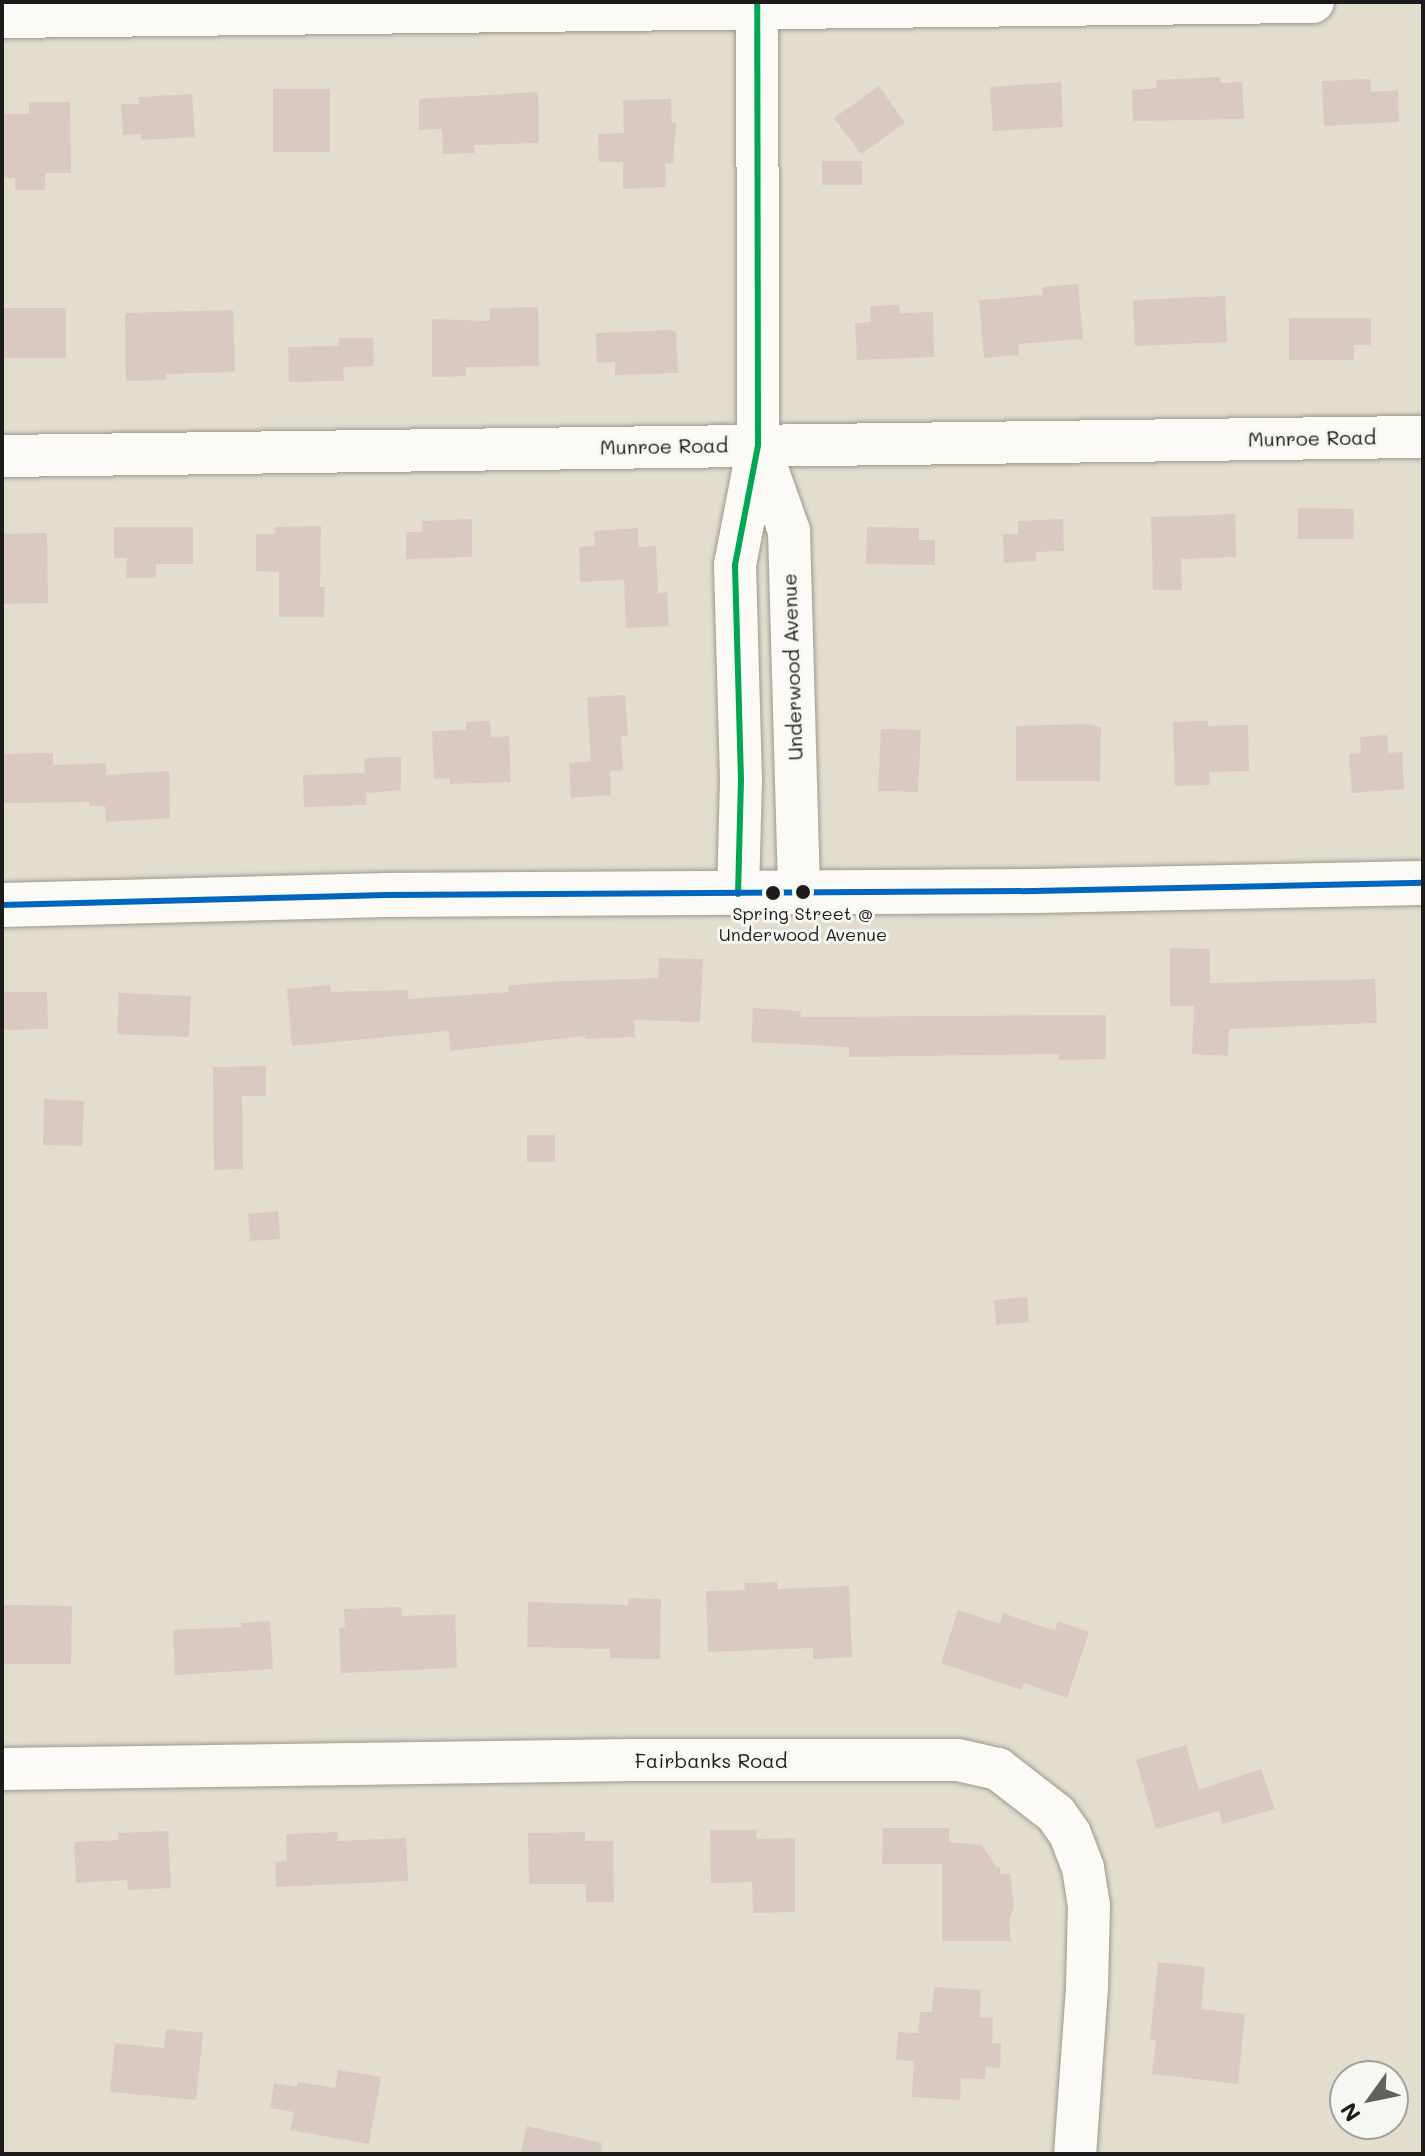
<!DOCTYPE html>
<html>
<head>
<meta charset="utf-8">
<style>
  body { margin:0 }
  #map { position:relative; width:1425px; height:2156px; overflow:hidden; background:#e2ddcc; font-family:Mali,sans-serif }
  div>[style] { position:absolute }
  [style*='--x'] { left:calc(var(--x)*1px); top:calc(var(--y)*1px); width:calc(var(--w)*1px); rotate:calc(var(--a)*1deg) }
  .building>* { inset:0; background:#dac9c2 }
  .roads { filter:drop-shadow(0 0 2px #9a988e) drop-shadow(0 0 2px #9a988e) }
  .minor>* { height:42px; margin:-21px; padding:0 21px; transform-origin:21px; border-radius:21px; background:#fbfaf7 }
  .major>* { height:44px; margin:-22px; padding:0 22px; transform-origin:22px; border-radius:22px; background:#fbfaf7 }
  .bus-1>* { height:6px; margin:-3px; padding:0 3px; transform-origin:3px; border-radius:3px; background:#00a651 }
  .bus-2>* { height:6px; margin:-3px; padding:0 3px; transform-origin:3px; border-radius:3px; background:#0065bd }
  .dots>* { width:22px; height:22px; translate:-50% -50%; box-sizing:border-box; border:4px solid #f6f6f2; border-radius:50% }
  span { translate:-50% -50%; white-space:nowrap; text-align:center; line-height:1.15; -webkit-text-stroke:6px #f6f6f2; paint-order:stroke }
  .bus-label { font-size:18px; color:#1c1c1c }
  .street-label { font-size:20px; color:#1c1c1c }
  .frame { position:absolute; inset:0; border:4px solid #1c1c1c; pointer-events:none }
  .north { position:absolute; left:1329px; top:2060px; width:80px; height:80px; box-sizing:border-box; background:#f6f6f2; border:2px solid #9f9f9c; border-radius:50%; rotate:237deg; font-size:22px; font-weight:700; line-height:32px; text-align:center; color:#1c1c1c }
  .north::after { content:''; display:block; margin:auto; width:28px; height:36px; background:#61605a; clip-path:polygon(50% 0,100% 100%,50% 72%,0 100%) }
</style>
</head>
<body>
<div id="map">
  <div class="building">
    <div style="clip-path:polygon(1220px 77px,1221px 83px,1242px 82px,1244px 119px,1133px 121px,1132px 90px,1157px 88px,1156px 80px)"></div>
    <div style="clip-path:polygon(1370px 79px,1371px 92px,1398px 90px,1399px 122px,1324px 126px,1322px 81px)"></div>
    <div style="clip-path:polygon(1061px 82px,1063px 127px,993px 131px,990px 87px)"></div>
    <div style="clip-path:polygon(879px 86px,905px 123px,861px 154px,834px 118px)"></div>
    <div style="clip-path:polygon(273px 89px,330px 89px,330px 152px,273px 152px)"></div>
    <div style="clip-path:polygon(538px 92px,539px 143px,474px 145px,475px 153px,443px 154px,442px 129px,419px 130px,419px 99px)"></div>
    <div style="clip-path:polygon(192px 94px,195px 137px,141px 140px,141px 134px,123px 135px,121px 104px,139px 104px,138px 97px)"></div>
    <div style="clip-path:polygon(671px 99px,672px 123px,676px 122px,673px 164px,665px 163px,666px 187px,623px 189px,623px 162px,599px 162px,598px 134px,624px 133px,623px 100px)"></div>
    <div style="clip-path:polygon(29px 102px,70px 102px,71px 173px,45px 173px,45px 190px,15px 190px,15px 178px,2px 178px,2px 114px,29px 114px)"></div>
    <div style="clip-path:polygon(822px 161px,862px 161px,862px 185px,822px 185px)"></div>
    <div style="clip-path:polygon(1078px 284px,1083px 339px,1018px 344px,1019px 355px,984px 358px,979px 300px,1043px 295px,1042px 287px)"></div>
    <div style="clip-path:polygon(1225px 296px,1227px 342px,1135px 346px,1133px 300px)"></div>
    <div style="clip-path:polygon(899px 305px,900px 313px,933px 312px,934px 357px,857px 360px,855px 323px,871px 322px,870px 306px)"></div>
    <div style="clip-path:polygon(538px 307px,539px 366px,466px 367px,466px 376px,432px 377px,432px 319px,490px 321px,490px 308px)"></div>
    <div style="clip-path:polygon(2px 308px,66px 308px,66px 358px,2px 358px)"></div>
    <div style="clip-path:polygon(233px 310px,235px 372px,166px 374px,166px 380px,126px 381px,125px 313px)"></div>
    <div style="clip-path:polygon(1289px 318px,1371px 318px,1371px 345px,1354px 345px,1354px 360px,1289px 360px)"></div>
    <div style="clip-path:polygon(670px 330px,676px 332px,678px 373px,615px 375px,615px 362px,597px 363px,596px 333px)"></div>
    <div style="clip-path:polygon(338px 338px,373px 338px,374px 366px,343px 367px,344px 381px,289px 382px,288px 347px,339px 346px)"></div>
    <div style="clip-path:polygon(1298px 508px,1354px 509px,1353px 539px,1298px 539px)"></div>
    <div style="clip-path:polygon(1235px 514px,1236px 557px,1181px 559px,1182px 590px,1153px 590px,1151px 517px)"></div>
    <div style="clip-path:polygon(472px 519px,472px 557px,406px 559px,406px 532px,422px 532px,422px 521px)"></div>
    <div style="clip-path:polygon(1063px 519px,1064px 551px,1036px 552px,1036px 561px,1004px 563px,1003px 534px,1018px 534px,1018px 521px)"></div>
    <div style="clip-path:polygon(321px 526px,320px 587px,325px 587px,324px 617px,279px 617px,279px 572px,256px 571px,256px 534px,275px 534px,275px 527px)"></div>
    <div style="clip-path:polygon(114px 527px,193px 527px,193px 564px,156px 564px,156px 578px,126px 578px,127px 558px,114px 558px)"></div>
    <div style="clip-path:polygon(867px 527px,919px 528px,919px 540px,935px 540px,935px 565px,866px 564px)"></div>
    <div style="clip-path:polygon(638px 528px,638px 547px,656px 546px,658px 593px,667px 592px,669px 626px,626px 628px,624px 580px,580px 582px,579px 547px,595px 546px,594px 531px)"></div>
    <div style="clip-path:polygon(47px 533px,48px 603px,2px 604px,2px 534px)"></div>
    <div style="clip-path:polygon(625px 695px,628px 736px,621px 736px,623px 770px,610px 771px,611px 795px,571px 798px,569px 763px,591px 761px,587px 697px)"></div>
    <div style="clip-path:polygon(490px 721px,491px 737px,509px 736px,511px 782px,450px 784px,450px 778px,434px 779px,432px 731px,466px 730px,466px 722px)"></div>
    <div style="clip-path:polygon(1208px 721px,1208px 726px,1248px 725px,1249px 771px,1209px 772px,1210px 785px,1175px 786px,1173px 722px)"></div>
    <div style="clip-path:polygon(1085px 724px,1101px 727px,1100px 781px,1016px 781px,1016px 726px)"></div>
    <div style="clip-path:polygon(881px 729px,921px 730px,918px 792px,878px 791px)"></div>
    <div style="clip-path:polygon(1387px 735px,1388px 753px,1402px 752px,1404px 789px,1352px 793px,1349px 754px,1361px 753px,1360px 737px)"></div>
    <div style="clip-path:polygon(53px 753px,53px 765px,106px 763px,106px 775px,169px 771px,170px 818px,106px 822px,105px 806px,89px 806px,89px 802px,2px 803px,2px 754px)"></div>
    <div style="clip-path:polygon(401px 757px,401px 790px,366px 793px,366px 805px,304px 807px,303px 775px,365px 773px,364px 758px)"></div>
    <div style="clip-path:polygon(1170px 948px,1210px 949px,1210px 983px,1375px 979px,1377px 1023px,1229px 1029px,1228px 1056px,1192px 1054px,1194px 1006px,1170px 1006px)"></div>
    <div style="clip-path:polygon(659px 958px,703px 959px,700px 1022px,634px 1020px,635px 1037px,585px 1039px,585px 1036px,450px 1051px,449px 1031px,292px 1046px,287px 989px,330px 985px,331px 992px,408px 990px,408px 999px,509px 992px,508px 986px,545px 982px,658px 978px)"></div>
    <div style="clip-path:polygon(2px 992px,47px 992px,48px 1029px,2px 1030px)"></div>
    <div style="clip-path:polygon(119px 993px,191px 996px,189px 1037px,117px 1034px)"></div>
    <div style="clip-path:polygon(753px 1008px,801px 1011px,800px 1017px,1106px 1015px,1106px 1059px,1059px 1060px,1059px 1054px,849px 1057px,849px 1047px,751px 1042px)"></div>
    <div style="clip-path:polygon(266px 1066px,266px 1096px,242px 1096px,243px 1169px,214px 1170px,213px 1067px)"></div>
    <div style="clip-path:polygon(44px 1099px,84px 1101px,82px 1146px,43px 1145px)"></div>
    <div style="clip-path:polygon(527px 1135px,555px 1135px,555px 1162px,527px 1162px)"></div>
    <div style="clip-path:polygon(278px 1211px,280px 1239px,250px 1241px,248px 1214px)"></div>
    <div style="clip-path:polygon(1027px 1297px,1029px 1322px,996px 1325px,994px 1300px)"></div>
    <div style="clip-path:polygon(777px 1582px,778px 1589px,849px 1586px,852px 1657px,813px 1659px,813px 1648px,708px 1652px,706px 1591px,745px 1590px,744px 1583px)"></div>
    <div style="clip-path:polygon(629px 1598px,661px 1599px,660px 1659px,610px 1658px,610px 1649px,527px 1647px,528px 1602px,628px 1605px)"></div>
    <div style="clip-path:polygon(2px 1605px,72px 1606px,71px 1664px,2px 1664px)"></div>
    <div style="clip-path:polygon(401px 1607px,402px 1616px,455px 1614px,457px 1668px,341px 1673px,339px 1628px,345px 1627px,344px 1609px)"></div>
    <div style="clip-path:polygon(958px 1610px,1000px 1624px,1003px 1613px,1055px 1631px,1058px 1621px,1089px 1632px,1067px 1698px,1024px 1683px,1022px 1690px,941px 1663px)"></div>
    <div style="clip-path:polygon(270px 1621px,273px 1669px,175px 1675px,173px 1630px,241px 1627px,241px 1623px)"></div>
    <div style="clip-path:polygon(1186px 1745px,1199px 1790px,1261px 1769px,1275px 1809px,1223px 1824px,1219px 1811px,1156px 1829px,1136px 1760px)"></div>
    <div style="clip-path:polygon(883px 1828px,949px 1828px,949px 1842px,982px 1845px,996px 1867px,1000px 1867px,1001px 1874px,1010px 1874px,1014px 1907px,1009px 1920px,1011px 1941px,942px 1941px,942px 1864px,882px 1864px)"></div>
    <div style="clip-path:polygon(710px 1830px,756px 1830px,757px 1839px,795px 1838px,795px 1912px,753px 1913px,752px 1882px,711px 1883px)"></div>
    <div style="clip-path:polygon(168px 1831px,171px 1888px,128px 1890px,127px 1880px,76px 1883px,74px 1842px,118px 1840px,118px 1833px)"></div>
    <div style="clip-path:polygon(337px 1832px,338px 1841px,406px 1838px,408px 1881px,276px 1887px,275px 1862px,287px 1861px,286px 1834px)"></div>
    <div style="clip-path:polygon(585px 1832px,585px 1841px,613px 1841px,614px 1902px,586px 1902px,586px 1884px,529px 1884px,528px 1833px)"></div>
    <div style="clip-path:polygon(1158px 1962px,1205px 1967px,1201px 2009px,1245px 2014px,1238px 2084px,1152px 2074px,1156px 2040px,1150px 2039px)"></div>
    <div style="clip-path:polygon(934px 1987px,981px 1990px,980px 2017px,993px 2018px,992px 2043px,1001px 2043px,1000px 2068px,986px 2067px,985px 2079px,961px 2078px,960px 2100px,912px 2097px,914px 2061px,896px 2060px,898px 2032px,918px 2033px,920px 2012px,932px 2012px)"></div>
    <div style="clip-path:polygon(166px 2029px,203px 2033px,196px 2100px,110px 2092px,115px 2043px,164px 2048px)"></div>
    <div style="clip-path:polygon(338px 2070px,381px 2077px,369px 2144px,290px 2130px,294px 2112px,270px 2108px,274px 2083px,297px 2087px,298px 2082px,335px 2088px)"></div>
    <div style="clip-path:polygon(527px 2126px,602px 2143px,601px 2154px,520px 2154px)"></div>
  </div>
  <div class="roads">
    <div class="minor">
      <div style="--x:2;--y:17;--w:1311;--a:-0.66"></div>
      <div style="--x:759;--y:446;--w:90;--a:70.6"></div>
      <div style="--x:789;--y:531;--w:362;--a:88.4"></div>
      <div style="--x:2;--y:456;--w:1421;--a:-0.77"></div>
      <div style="--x:738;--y:894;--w:114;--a:-88.5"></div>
      <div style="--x:741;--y:780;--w:215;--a:-91.6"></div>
      <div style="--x:735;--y:565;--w:122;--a:-79.1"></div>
      <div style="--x:758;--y:445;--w:443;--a:-90.1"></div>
      <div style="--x:2;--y:1769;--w:632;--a:-0.82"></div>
      <div style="--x:634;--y:1760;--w:324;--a:0"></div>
      <div style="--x:958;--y:1760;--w:41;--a:12.7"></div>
      <div style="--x:998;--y:1769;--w:73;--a:37.8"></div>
      <div style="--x:1056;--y:1814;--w:24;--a:55"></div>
      <div style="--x:1070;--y:1834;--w:36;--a:69"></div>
      <div style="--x:1083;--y:1868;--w:37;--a:81"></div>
      <div style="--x:1089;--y:1905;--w:83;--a:91.4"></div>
      <div style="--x:1087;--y:1988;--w:166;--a:94.1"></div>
    </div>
    <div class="major">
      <div style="--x:2;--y:905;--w:384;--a:-1.5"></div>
      <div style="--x:386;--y:895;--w:648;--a:-0.35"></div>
      <div style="--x:1034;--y:891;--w:389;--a:-1.2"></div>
    </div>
  </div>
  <div class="bus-1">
    <div style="--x:738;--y:894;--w:114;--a:-88.5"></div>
    <div style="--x:741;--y:780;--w:215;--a:-91.6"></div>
    <div style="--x:735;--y:565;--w:122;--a:-79.1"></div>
    <div style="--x:758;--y:445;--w:443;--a:-90.1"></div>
  </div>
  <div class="bus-2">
    <div style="--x:2;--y:905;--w:384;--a:-1.5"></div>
    <div style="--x:386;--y:895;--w:648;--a:-0.35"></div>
    <div style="--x:1034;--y:891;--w:389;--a:-1.2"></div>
  </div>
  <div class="dots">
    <div style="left:803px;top:892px;background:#1c1c1c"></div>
    <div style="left:773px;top:893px;background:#1c1c1c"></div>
  </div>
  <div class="bus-label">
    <span style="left:803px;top:924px">Spring Street @<br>Underwood Avenue</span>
  </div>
  <div class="street-label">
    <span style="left:1312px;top:438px;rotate:-1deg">Munroe Road</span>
    <span style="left:664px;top:446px;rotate:-1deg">Munroe Road</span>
    <span style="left:792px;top:667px;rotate:-92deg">Underwood Avenue</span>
    <span style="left:711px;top:1760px">Fairbanks Road</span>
  </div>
  <div class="frame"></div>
  <div class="north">N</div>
</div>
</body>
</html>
